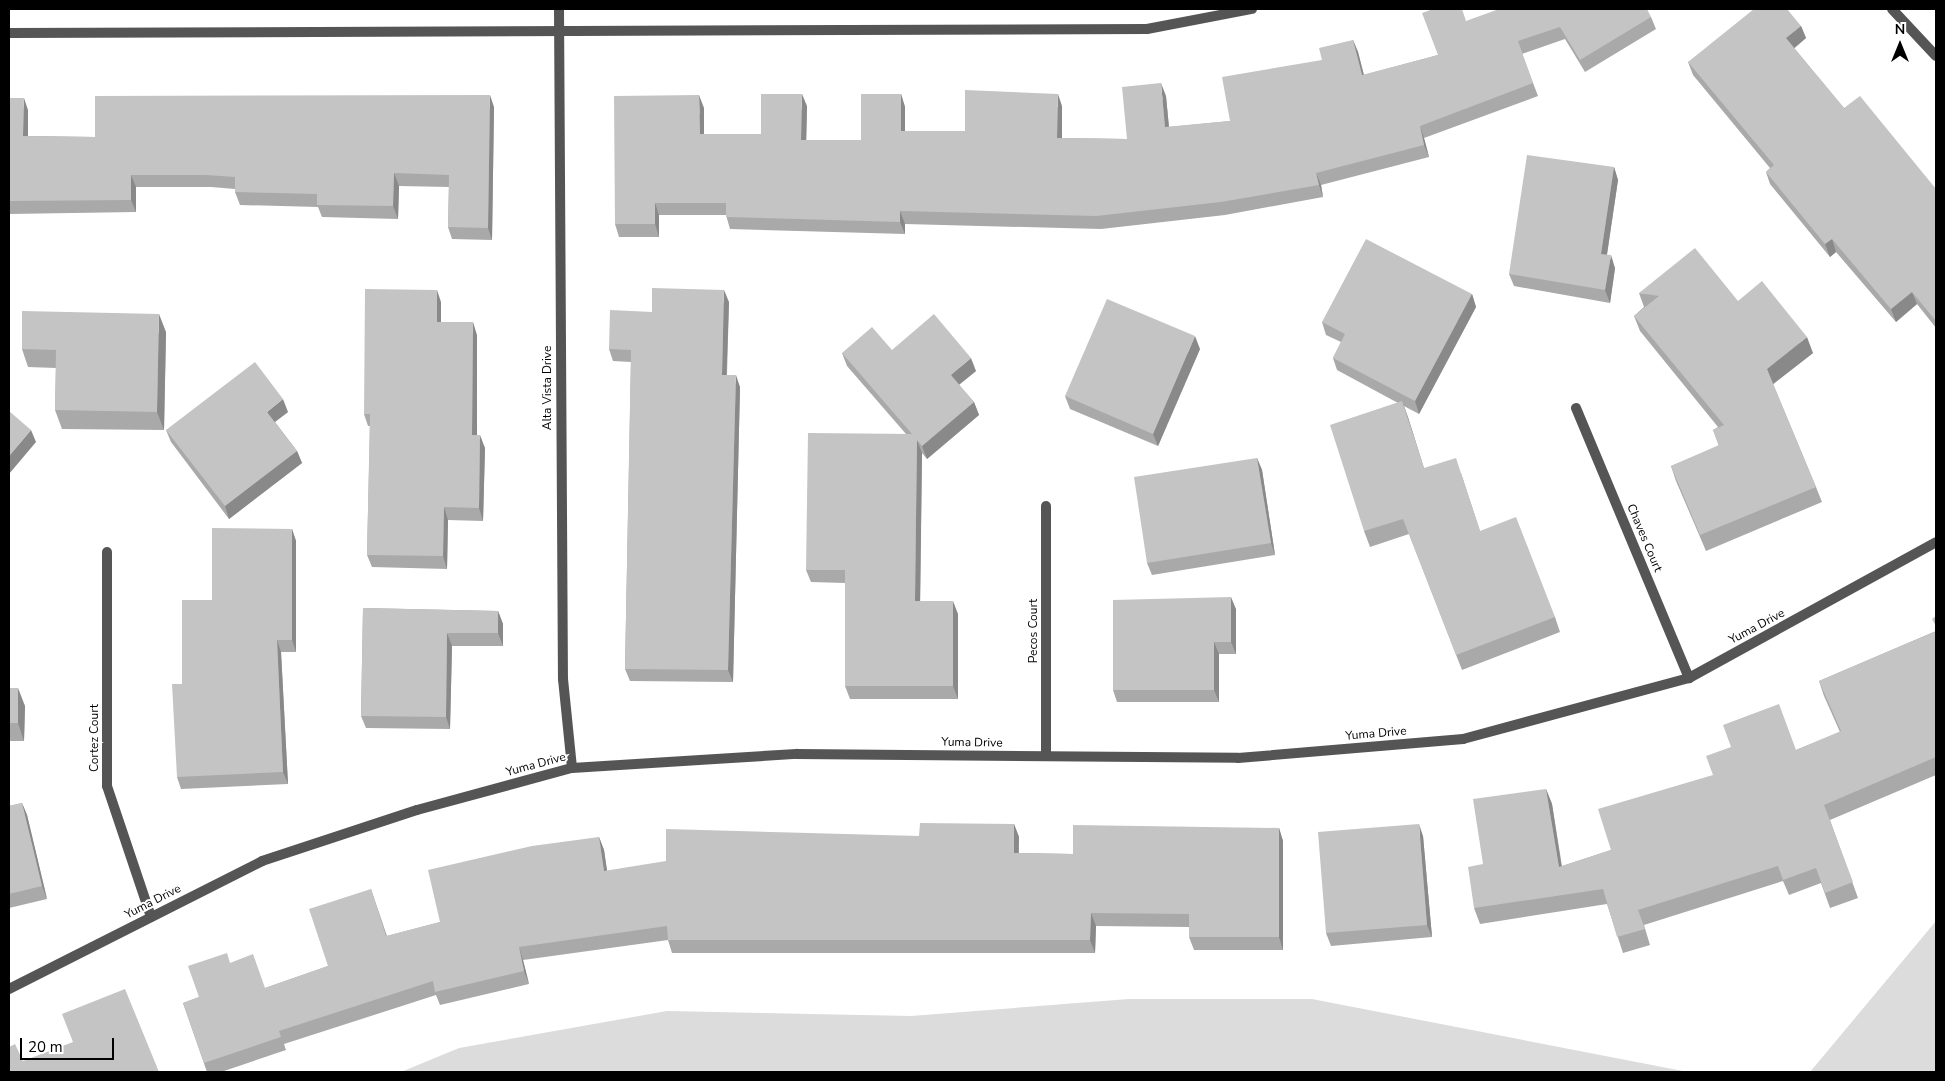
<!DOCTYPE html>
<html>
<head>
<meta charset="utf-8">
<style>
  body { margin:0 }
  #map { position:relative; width:1945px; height:1081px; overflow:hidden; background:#fff; font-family:"Nunito Sans",sans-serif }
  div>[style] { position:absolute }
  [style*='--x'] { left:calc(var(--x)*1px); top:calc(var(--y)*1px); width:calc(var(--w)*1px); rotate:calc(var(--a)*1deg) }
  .green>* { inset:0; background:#dcdcdc }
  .street>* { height:10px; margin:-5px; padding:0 5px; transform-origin:5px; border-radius:5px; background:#555 }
  .wall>* { inset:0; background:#a9a9a9 }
  .shaded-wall>* { inset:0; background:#898989 }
  .building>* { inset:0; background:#c4c4c4 }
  span { translate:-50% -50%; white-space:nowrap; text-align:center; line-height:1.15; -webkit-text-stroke:4px #fff; paint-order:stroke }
  .street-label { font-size:12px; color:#000 }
  .frame { position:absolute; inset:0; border:10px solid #000; pointer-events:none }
  .north { position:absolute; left:1875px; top:20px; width:50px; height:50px; -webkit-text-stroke:4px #fff; paint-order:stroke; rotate:0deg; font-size:14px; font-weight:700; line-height:20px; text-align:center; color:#000 }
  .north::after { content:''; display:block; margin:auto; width:18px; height:22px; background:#000; clip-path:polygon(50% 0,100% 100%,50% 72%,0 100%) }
  .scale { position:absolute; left:20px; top:1038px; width:94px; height:22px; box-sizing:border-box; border:2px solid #000; border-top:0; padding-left:6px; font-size:15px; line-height:18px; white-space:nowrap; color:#000; -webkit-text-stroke:4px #fff; paint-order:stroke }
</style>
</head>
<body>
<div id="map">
  <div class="green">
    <div style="clip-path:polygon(1936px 921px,1936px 1072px,1810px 1072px)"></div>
    <div style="clip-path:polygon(1129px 999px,1312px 999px,1688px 1072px,401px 1072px,459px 1048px,667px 1011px,911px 1016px)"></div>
  </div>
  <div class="street">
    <div style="--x:559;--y:9;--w:670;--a:89.66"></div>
    <div style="--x:563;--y:679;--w:89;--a:84.2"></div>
    <div style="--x:1892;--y:9;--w:64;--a:46.9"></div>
    <div style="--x:9;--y:33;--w:1138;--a:-0.2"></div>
    <div style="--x:1147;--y:29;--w:107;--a:-10.8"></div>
    <div style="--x:1576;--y:408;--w:293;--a:67.3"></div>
    <div style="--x:1046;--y:506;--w:250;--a:90"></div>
    <div style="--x:107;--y:552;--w:234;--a:90"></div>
    <div style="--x:107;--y:786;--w:138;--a:71.4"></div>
    <div style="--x:9;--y:989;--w:284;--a:-26.8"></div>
    <div style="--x:262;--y:861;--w:163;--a:-18.2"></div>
    <div style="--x:417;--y:810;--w:161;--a:-15.2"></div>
    <div style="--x:572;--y:768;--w:225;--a:-3.6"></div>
    <div style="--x:797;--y:754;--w:441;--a:0.5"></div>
    <div style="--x:1238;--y:758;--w:226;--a:-4.8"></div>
    <div style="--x:1463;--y:739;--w:234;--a:-15.1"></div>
    <div style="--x:1689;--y:678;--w:282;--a:-28.8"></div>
  </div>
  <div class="wall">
    <div style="clip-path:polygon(1651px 17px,1656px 29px,1585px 72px,1565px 39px,1522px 54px,1538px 96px,1424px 138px,1429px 157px,1321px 185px,1323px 197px,1225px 215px,1101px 229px,905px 224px,905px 234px,730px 229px,726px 215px,659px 215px,659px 237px,619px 237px,615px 224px,704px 108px,704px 134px,761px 134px,807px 106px,806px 140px,861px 140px,901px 94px,905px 107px,905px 131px,965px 131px,1062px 106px,1062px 138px,1127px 139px,1166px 96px,1169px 127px,1230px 121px,1353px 40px,1358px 52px,1364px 75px,1438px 55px,1466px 21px)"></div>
    <div style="clip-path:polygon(1801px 26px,1806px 38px,1794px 48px,1844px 108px,1936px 189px,1936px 328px,1917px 304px,1896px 322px,1836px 252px,1830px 257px,1770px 184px,1766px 172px,1770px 168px,1693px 75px,1688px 62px)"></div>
    <div style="clip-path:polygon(9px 98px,28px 110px,28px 136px,95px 137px,494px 107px,492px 240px,452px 239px,448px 227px,449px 187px,399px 186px,398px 219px,322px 217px,318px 207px,240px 205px,235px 192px,235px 189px,211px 187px,136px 187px,136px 212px,9px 214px)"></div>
    <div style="clip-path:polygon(1614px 167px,1618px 180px,1607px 255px,1615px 268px,1610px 303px,1514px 286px,1509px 274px)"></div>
    <div style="clip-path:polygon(1639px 293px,1738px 301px,1813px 353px,1773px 384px,1816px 487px,1822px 502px,1706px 551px,1676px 481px,1671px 466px,1719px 446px,1713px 430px,1718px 427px,1640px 331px,1634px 316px,1644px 307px)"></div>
    <div style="clip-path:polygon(1472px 294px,1476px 307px,1419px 414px,1404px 406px,1424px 468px,1461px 473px,1480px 531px,1555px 617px,1560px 632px,1462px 670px,1409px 534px,1370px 547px,1364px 531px,1398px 403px,1337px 370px,1333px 358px,1341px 342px,1326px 335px,1322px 322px)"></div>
    <div style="clip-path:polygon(441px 302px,441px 322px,477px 335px,477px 435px,485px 448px,483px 521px,448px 520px,447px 569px,372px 567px,367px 555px,370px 426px,368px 426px,364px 414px)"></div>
    <div style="clip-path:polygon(729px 302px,727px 375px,740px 387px,733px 682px,630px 681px,625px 669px,631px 362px,613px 361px,609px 349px,652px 312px)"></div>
    <div style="clip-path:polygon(166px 332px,164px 430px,62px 429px,55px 410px,56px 368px,28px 367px,22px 349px)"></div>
    <div style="clip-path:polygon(1200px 349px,1158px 446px,1070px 409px,1065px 396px)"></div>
    <div style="clip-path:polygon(892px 350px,976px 371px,959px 385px,974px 402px,979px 415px,927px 459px,922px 453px,920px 601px,958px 614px,958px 699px,850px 699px,845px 686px,845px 583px,811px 582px,806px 570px,906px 434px,847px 366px,842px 353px)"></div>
    <div style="clip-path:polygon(288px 412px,275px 422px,297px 451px,302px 463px,229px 519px,171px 442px,166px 430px)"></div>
    <div style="clip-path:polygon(1257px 458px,1262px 470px,1275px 555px,1152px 575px,1147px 563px)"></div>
    <div style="clip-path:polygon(292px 529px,296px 541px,296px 652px,281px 652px,288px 784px,181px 789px,177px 777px,212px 600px)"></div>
    <div style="clip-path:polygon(363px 608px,498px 611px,503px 624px,503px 646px,452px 646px,450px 729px,366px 728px,361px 716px)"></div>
    <div style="clip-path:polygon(1236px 609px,1236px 654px,1219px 654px,1219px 702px,1117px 702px,1113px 690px)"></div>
    <div style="clip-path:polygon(1936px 631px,1936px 775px,1830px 820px,1858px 898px,1830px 908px,1821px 883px,1789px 895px,1783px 881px,1644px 925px,1650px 945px,1623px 953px,1607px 904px,1480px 924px,1474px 908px,1483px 864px,1546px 789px,1552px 804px,1562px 866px,1611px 850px,1796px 750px,1840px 732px,1824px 696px,1819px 681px)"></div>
    <div style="clip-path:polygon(9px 688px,25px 706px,24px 741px,9px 741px)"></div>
    <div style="clip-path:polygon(22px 803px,27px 815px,47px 899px,9px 908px,9px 806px)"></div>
    <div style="clip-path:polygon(1014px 824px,1019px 837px,1019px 853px,1073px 854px,1279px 828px,1283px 841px,1283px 950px,1194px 950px,1189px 937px,1189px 927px,1096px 926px,1095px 953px,672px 953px,668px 940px,523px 960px,529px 984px,440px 1005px,436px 995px,284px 1044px,286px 1050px,221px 1072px,207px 1072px,183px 1003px,199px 997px,230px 963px,265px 988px,328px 966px,371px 889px,387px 936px,440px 922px,599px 837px,604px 850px,607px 871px,919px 836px)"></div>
    <div style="clip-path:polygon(1423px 836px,1432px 937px,1331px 946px,1326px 933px)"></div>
  </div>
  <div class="shaded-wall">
    <div style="clip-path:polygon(1801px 26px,1806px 38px,1791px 51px,1786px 38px)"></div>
    <div style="clip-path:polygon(1353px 40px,1358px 52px,1367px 88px,1362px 75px)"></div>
    <div style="clip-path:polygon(1161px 83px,1166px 96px,1170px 139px,1165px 127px)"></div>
    <div style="clip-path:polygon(802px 94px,807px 106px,806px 153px,801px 140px)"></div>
    <div style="clip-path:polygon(901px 94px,905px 107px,905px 144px,901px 131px)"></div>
    <div style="clip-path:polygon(1058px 94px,1062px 106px,1062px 150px,1057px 138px)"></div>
    <div style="clip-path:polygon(490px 95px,494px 107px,492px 240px,488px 228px)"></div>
    <div style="clip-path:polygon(699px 95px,704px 108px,704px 147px,700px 134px)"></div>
    <div style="clip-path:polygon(24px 98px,28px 110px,28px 149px,23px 136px)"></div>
    <div style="clip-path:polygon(1420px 126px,1424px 138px,1429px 157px,1424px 145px)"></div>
    <div style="clip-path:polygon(1614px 167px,1618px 180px,1605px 267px,1601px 254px)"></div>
    <div style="clip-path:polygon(394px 173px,399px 186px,398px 219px,393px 206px)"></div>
    <div style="clip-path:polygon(1316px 173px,1321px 185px,1323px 197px,1319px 185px)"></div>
    <div style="clip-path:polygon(131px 175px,136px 187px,136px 212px,131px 200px)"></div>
    <div style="clip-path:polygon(655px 203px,659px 215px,659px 237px,655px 224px)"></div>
    <div style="clip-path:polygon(900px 211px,905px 224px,905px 234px,900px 222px)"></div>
    <div style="clip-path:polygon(1832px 239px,1836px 252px,1830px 257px,1825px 244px)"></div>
    <div style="clip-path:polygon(1611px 255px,1615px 268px,1610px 303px,1605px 290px)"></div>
    <div style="clip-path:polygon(437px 290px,441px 302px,441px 335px,437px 322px)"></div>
    <div style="clip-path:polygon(724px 290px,729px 302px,726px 387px,722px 375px)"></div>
    <div style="clip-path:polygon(1912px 292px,1917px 304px,1896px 322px,1891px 309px)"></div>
    <div style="clip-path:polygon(1472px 294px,1476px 307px,1419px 414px,1415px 401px)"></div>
    <div style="clip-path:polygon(159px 314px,166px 332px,164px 430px,157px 412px)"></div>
    <div style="clip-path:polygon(473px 322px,477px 335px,477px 448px,472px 435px)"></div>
    <div style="clip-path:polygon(1195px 336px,1200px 349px,1158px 446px,1153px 434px)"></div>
    <div style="clip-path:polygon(1807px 337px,1813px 353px,1772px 385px,1767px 369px)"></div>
    <div style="clip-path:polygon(971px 358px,976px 371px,956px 387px,951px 375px)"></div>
    <div style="clip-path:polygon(736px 375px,740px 387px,733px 682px,728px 670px)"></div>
    <div style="clip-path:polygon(283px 399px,288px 412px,272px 424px,267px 412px)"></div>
    <div style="clip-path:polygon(1402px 401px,1408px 417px,1429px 484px,1424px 468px)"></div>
    <div style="clip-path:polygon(974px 402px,979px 415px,927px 459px,922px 446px)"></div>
    <div style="clip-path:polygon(31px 430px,36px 442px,9px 474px,9px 456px)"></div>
    <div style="clip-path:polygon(480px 435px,485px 448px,483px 521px,479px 508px)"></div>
    <div style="clip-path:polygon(917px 440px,922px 453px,920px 614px,915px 601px)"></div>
    <div style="clip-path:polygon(297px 451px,302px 463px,229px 519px,225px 506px)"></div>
    <div style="clip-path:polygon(1257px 458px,1262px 470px,1275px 555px,1271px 543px)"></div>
    <div style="clip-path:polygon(444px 507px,448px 520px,447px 569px,443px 556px)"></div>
    <div style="clip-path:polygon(292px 529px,296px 541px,296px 652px,292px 640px)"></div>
    <div style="clip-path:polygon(1231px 597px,1236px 609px,1236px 654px,1231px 642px)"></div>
    <div style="clip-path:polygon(953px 601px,958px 614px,958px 699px,953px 686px)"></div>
    <div style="clip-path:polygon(498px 611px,503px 624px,503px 646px,498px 633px)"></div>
    <div style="clip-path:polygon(447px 633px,452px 646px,450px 729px,446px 717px)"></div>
    <div style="clip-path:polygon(277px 640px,281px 652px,288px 784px,283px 772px)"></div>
    <div style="clip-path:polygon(1214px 642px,1219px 654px,1219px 702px,1214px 690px)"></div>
    <div style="clip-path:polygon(18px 688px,25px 706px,24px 741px,18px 723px)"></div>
    <div style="clip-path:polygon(1546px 789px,1552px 804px,1564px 883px,1559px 867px)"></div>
    <div style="clip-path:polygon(22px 803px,27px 815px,47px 899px,42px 886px)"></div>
    <div style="clip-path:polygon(1014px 824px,1019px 837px,1018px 866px,1014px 853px)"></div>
    <div style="clip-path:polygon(1419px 824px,1423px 836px,1432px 937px,1427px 925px)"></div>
    <div style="clip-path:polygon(1279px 828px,1283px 841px,1283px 950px,1279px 937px)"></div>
    <div style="clip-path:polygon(599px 837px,604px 850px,609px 884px,604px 871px)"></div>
    <div style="clip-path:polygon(1091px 913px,1096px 926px,1095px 953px,1090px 940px)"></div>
    <div style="clip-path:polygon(519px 947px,523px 960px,529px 984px,524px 971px)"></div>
  </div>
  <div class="building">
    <div style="clip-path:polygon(1433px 9px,1462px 9px,1466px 21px,1499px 9px,1647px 9px,1651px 17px,1580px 60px,1560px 27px,1518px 41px,1533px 83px,1420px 126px,1424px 145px,1316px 173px,1319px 185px,1221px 202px,1096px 216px,900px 211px,900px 222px,726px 217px,726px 203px,655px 203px,655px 224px,615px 224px,614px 96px,699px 95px,700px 134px,761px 134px,761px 94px,802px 94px,801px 140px,861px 140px,861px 94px,901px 94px,901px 131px,965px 131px,965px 90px,1058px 94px,1057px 138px,1127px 139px,1122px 87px,1161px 83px,1165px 127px,1230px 121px,1222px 77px,1322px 60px,1319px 48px,1353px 40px,1362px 75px,1438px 55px,1422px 13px)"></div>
    <div style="clip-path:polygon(1754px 9px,1787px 9px,1801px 26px,1786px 38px,1844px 108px,1860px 96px,1936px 189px,1936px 321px,1912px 292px,1891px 309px,1832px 239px,1825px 244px,1766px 172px,1774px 165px,1688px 62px)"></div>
    <div style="clip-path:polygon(490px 95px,488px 228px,448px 227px,449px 175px,394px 173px,393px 206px,317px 205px,317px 194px,235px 192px,235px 177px,206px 175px,131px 175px,131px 200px,9px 201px,9px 98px,24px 98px,23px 136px,95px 137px,95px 96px)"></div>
    <div style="clip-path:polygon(1527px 155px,1614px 167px,1601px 254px,1611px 255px,1605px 290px,1509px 274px)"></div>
    <div style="clip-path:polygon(1366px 239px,1472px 294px,1415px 401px,1333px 358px,1345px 334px,1322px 322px)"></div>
    <div style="clip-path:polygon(1695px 248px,1738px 301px,1762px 281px,1807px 337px,1767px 369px,1816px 487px,1700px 535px,1671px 466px,1719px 445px,1713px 430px,1724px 425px,1634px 316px,1659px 296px,1639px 293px)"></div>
    <div style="clip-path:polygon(652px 288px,724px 290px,722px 375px,736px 375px,728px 670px,625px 669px,631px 350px,609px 349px,610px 310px,652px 312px)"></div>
    <div style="clip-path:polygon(365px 289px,437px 290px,437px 322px,473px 322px,472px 435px,480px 435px,479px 508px,444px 507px,443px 556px,367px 555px,370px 414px,364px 414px)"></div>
    <div style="clip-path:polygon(1107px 299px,1195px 336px,1153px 434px,1065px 396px)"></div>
    <div style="clip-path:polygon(22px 311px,159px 314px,157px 412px,55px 410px,56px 350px,22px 349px)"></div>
    <div style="clip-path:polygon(934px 314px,971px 358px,951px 375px,974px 402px,922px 446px,917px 440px,915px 601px,953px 601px,953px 686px,845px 686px,845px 570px,806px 570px,808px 433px,912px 434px,842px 353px,872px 327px,892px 350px)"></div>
    <div style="clip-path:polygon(255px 362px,283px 399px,267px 412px,297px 451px,225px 506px,166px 430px)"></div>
    <div style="clip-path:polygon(1402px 401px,1424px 468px,1456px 458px,1480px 531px,1516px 517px,1555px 617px,1456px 655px,1403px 519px,1364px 531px,1330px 425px)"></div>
    <div style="clip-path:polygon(9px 411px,31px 430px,9px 456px)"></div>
    <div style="clip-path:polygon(1257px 458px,1271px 543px,1147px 563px,1134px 477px)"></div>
    <div style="clip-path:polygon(212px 528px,292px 529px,292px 640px,277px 640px,283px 772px,177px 777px,172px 684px,182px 684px,182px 600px,212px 600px)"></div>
    <div style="clip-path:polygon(1231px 597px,1231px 642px,1214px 642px,1214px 690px,1113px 690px,1113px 600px)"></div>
    <div style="clip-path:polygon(363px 608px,498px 611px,498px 633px,447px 633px,446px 717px,361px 716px)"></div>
    <div style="clip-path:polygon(1936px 616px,1936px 626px,1932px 619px)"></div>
    <div style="clip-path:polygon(1936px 631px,1936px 757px,1824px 805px,1853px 882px,1825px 893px,1816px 868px,1783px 880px,1778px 866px,1638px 910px,1645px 929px,1617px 937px,1603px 889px,1474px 908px,1468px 867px,1483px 864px,1473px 799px,1546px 789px,1559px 867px,1611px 850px,1598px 809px,1713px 775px,1706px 756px,1731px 747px,1723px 725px,1779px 704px,1796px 750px,1841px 731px,1819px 681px)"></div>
    <div style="clip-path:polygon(9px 688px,18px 688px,18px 723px,9px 723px)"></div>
    <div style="clip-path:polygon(22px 803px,42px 886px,9px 894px,9px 806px)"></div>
    <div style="clip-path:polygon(920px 823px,1014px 824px,1014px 853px,1073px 854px,1073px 825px,1279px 828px,1279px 937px,1189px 937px,1189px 914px,1091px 913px,1090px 940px,668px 940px,667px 926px,519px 947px,524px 971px,435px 992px,433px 981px,279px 1031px,281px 1037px,204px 1063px,183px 1003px,199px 997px,188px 966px,227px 953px,230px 963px,253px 954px,265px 988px,328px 966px,309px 909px,371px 889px,386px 936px,440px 922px,428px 870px,532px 846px,599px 837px,604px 871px,666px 861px,666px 829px,919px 836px)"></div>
    <div style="clip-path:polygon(1419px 824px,1427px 925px,1326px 933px,1318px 832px)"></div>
    <div style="clip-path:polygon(125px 989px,159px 1072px,9px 1072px,9px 1047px,15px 1044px,23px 1061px,73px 1042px,62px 1014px)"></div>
  </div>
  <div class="street-label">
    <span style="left:548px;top:388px;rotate:-90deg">Alta Vista Drive</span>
    <span style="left:1644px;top:538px;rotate:67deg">Chaves Court</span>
    <span style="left:1757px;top:627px;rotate:-28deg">Yuma Drive</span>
    <span style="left:1034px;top:631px;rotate:-90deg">Pecos Court</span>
    <span style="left:1376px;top:734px;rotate:-5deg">Yuma Drive</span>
    <span style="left:95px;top:738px;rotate:-90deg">Cortez Court</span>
    <span style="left:972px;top:743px;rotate:1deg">Yuma Drive</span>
    <span style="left:536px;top:765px;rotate:-15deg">Yuma Drive</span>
    <span style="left:153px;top:902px;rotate:-27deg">Yuma Drive</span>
  </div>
  <div class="frame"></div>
  <div class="north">N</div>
  <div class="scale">20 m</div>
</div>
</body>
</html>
